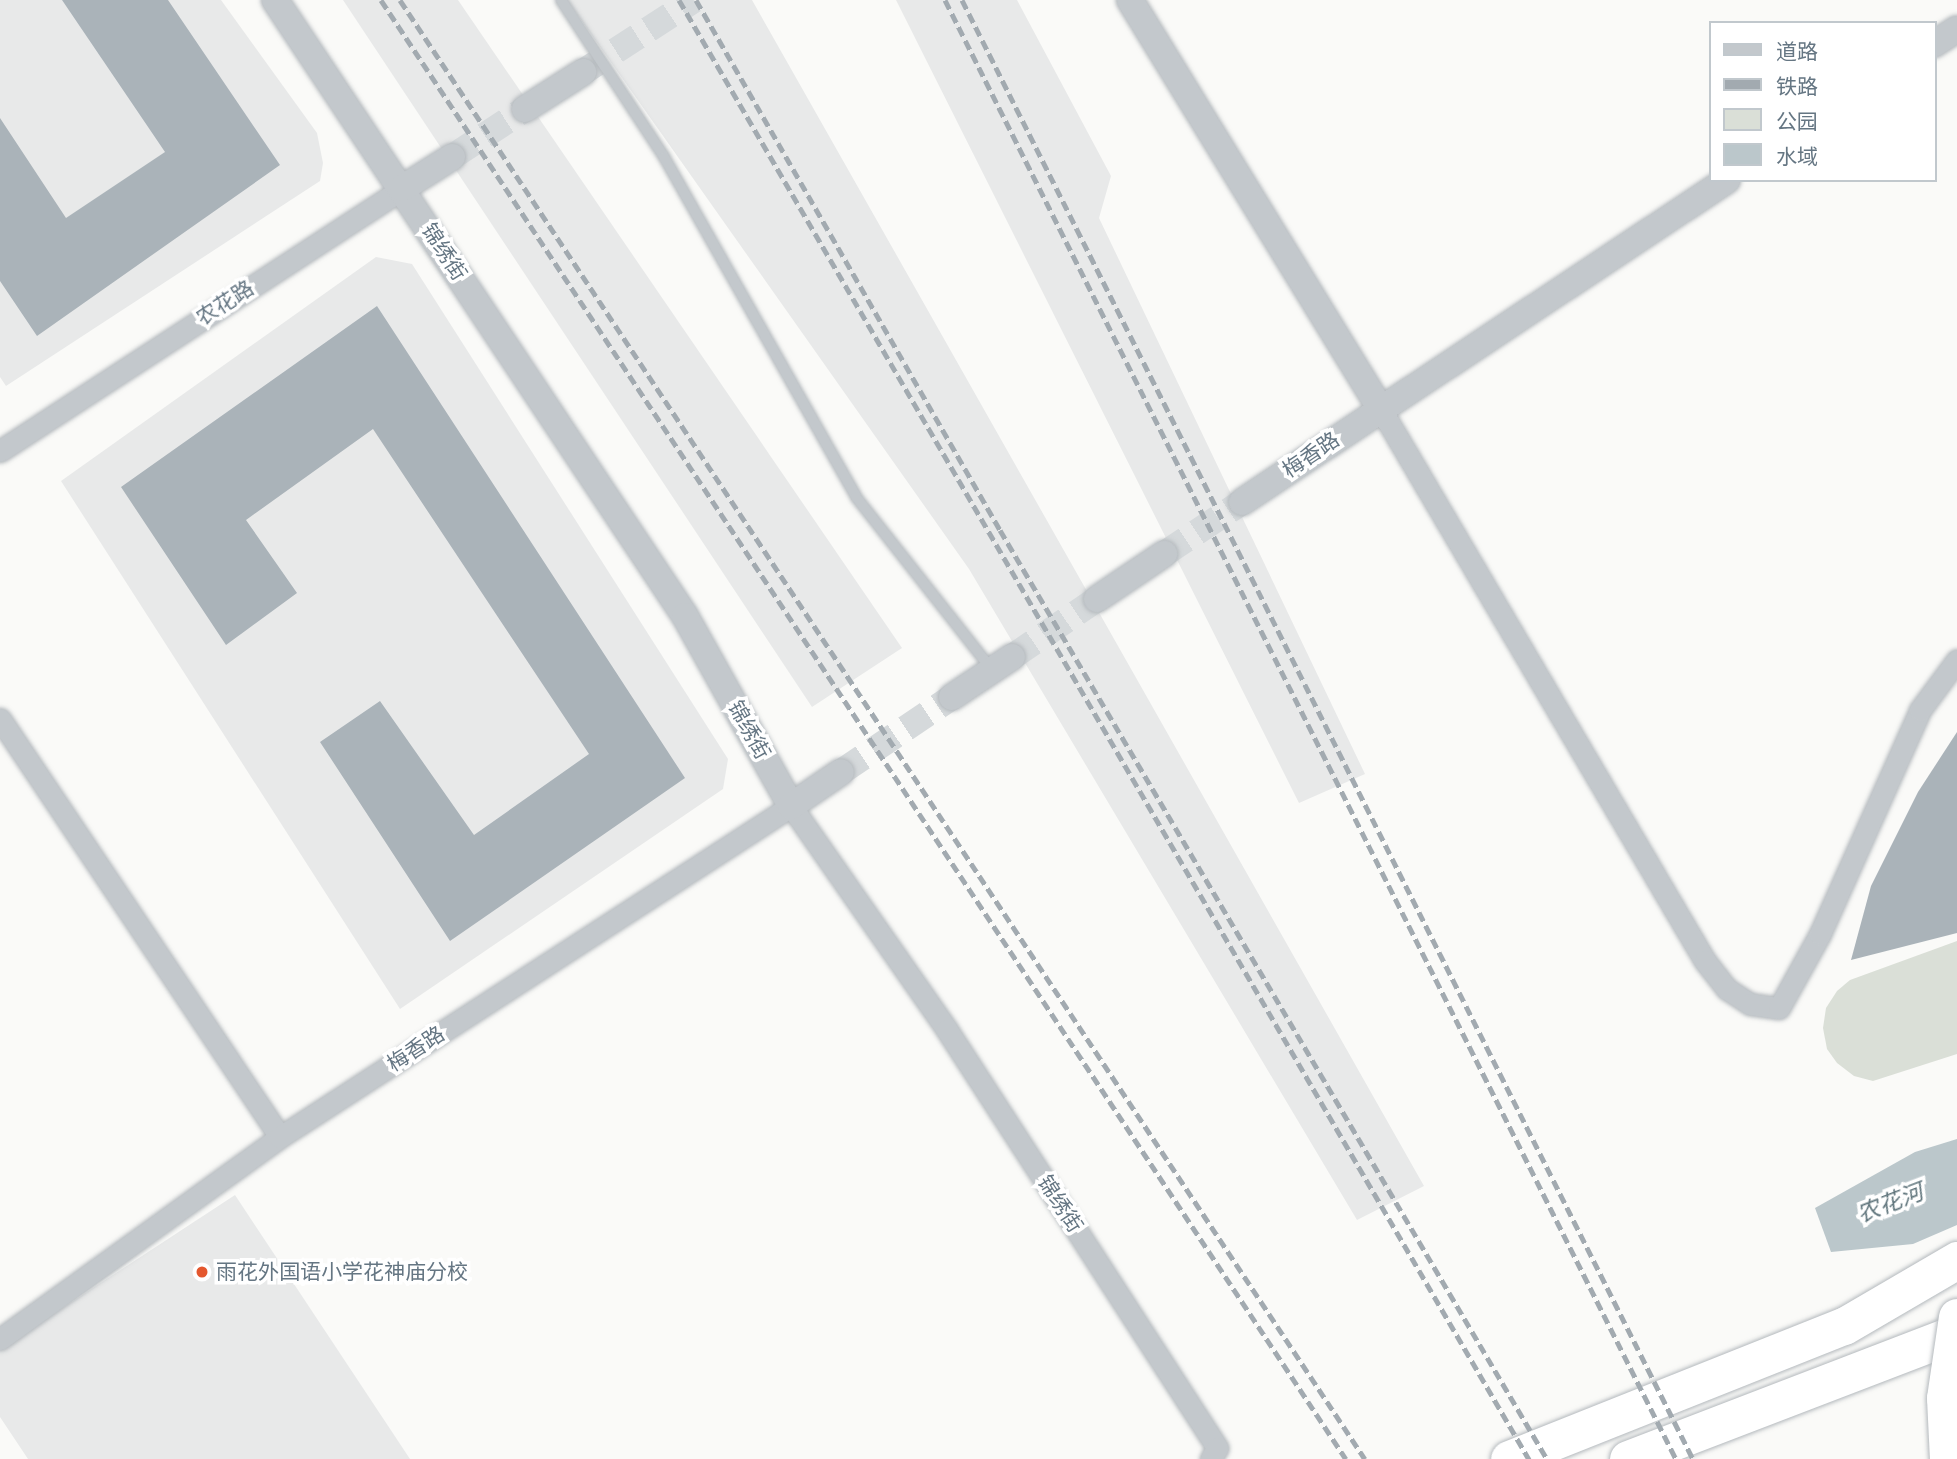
<!DOCTYPE html>
<html>
<head>
<meta charset="utf-8">
<style>
  body { margin:0 }
  #map { position:relative; width:1957px; height:1459px; overflow:hidden; background:#fafaf8; font-family:"DejaVu Sans","Noto Sans SC",sans-serif }
  div>[style] { position:absolute }
  [style*='--x'] { left:calc(var(--x)*1px); top:calc(var(--y)*1px); width:calc(var(--w)*1px); rotate:calc(var(--a)*1deg) }
  .built>* { inset:0; background:#e8e9e9 }
  .green>* { inset:0; background:#dadfd7 }
  .water>* { inset:0; background:#bbc7cb }
  .building>* { inset:0; background:#aab3b9 }
  .tertiary-tunnel>* { height:26px; margin-top:-13px; transform-origin:0; background:repeating-linear-gradient(90deg,#d5d9db 0 26px,transparent 0 39px) }
  .roads { filter:drop-shadow(0 0 2px #b4b9bd) drop-shadow(0 0 2px #b4b9bd) }
  .service>* { height:10px; margin:-5px; padding:0 5px; transform-origin:5px; border-radius:5px; background:#c3c8cc }
  .minor>* { height:21px; margin:-10.5px; padding:0 10.5px; transform-origin:10.5px; border-radius:10.5px; background:#c3c8cc }
  .tertiary>* { height:26px; margin:-13px; padding:0 13px; transform-origin:13px; border-radius:13px; background:#c3c8cc }
  .motorway>* { height:37px; margin:-18.5px; padding:0 18.5px; transform-origin:18.5px; border-radius:18.5px; background:#fff }
  .rail>* { height:5px; margin-top:-2.5px; transform-origin:0; background:repeating-linear-gradient(90deg,#a2aab0 0 10px,transparent 0 15px) }
  .bridges { filter:drop-shadow(0 0 2px #b4b9bd) drop-shadow(0 0 2px #b4b9bd) }
  .motorway-bridge>* { height:37px; margin:-18.5px; padding:0 18.5px; transform-origin:18.5px; border-radius:18.5px; background:#fff }
  .dots>* { width:19px; height:19px; translate:-50% -50%; box-sizing:border-box; border:4px solid #fff; border-radius:50% }
  span { translate:-50% -50%; white-space:nowrap; text-align:center; line-height:1.15; -webkit-text-stroke:7px #fff; paint-order:stroke }
  .street-label { font-size:21px; color:#657683 }
  .poi-label { font-size:21px; color:#657683 }
  .left { translate:0 -50%; text-align:left }
  .water-label { font-size:23px; color:#60757c; font-style:italic }
  .legend { position:absolute; left:1709px; top:21px; width:228px; height:161px; box-sizing:border-box; background:#fff; border:2px solid #c1c8cd; margin:0; padding:9px 12px; list-style:none; font-size:21px; color:#657683 }
  .legend li { display:flex; align-items:center; gap:14px; height:35px }
  .legend b { width:35px; border:2px solid #c1c8cd }
</style>
</head>
<body>
<div id="map">
  <div class="built">
    <div style="clip-path:polygon(0 0,221px 0,317px 133px,323px 163px,320px 181px,6px 386px,0 377px)"></div>
    <div style="clip-path:polygon(343px 0,458px 0,902px 648px,812px 707px)"></div>
    <div style="clip-path:polygon(567px 0,752px 0,1424px 1186px,1357px 1220px,969px 569px)"></div>
    <div style="clip-path:polygon(896px 0,1017px 0,1111px 176px,1099px 218px,1365px 774px,1299px 803px)"></div>
    <div style="clip-path:polygon(376px 257px,412px 264px,728px 759px,723px 789px,400px 1009px,61px 481px)"></div>
    <div style="clip-path:polygon(235px 1195px,410px 1459px,28px 1459px,0 1417px,0 1349px)"></div>
  </div>
  <div class="green">
    <div style="clip-path:polygon(1957px 941px,1957px 1054px,1873px 1081px,1854px 1076px,1837px 1063px,1827px 1049px,1823px 1028px,1826px 1008px,1837px 991px,1850px 980px)"></div>
  </div>
  <div class="water">
    <div style="clip-path:polygon(1957px 1139px,1957px 1225px,1913px 1244px,1831px 1252px,1815px 1208px,1915px 1152px)"></div>
  </div>
  <div class="building">
    <div style="clip-path:polygon(62px 0,168px 0,280px 165px,37px 336px,0 281px,0 118px,66px 218px,165px 152px)"></div>
    <div style="clip-path:polygon(377px 306px,685px 778px,450px 941px,320px 742px,380px 701px,474px 835px,589px 754px,373px 429px,246px 520px,297px 593px,226px 645px,121px 487px)"></div>
    <div style="clip-path:polygon(1957px 732px,1957px 933px,1851px 960px,1871px 886px,1918px 792px)"></div>
  </div>
  <div class="tertiary-tunnel">
    <div style="--x:583;--y:72;--w:132;--a:-33"></div>
    <div style="--x:452;--y:157;--w:87;--a:-33.3"></div>
    <div style="--x:1164;--y:554;--w:94;--a:-33.7"></div>
    <div style="--x:1012;--y:657;--w:103;--a:-34.3"></div>
    <div style="--x:841;--y:772;--w:134;--a:-34"></div>
  </div>
  <div class="roads">
    <div class="service">
      <div style="--x:561;--y:0;--w:188;--a:56.7"></div>
      <div style="--x:664;--y:157;--w:390;--a:60.5"></div>
      <div style="--x:856;--y:497;--w:220;--a:51.8"></div>
    </div>
    <div class="minor">
      <div style="--x:1380;--y:408;--w:641;--a:59.56"></div>
      <div style="--x:1705;--y:961;--w:36;--a:52"></div>
      <div style="--x:1727;--y:989;--w:27;--a:33"></div>
      <div style="--x:1750;--y:1004;--w:29;--a:8"></div>
      <div style="--x:1779;--y:1008;--w:85;--a:-61"></div>
      <div style="--x:1820;--y:934;--w:245;--a:-65.9"></div>
      <div style="--x:1920;--y:710;--w:62;--a:-53.5"></div>
      <div style="--x:0;--y:451;--w:481;--a:-33.1"></div>
      <div style="--x:0;--y:719;--w:503;--a:56.18"></div>
      <div style="--x:0;--y:1339;--w:345;--a:-35.8"></div>
      <div style="--x:280;--y:1137;--w:609;--a:-32.93"></div>
      <div style="--x:791;--y:806;--w:273;--a:55.1"></div>
      <div style="--x:947;--y:1030;--w:498;--a:57.1"></div>
      <div style="--x:1217;--y:1448;--w:13;--a:119"></div>
    </div>
    <div class="tertiary">
      <div style="--x:275;--y:0;--w:740;--a:56.35"></div>
      <div style="--x:685;--y:616;--w:218;--a:60.8"></div>
      <div style="--x:791;--y:806;--w:60;--a:-34.2"></div>
      <div style="--x:1130;--y:0;--w:479;--a:58.5"></div>
      <div style="--x:1934;--y:44;--w:27;--a:-33"></div>
      <div style="--x:525;--y:109;--w:69;--a:-32.5"></div>
      <div style="--x:403;--y:188;--w:58;--a:-32.3"></div>
      <div style="--x:1242;--y:502;--w:582;--a:-33.58"></div>
      <div style="--x:1097;--y:599;--w:81;--a:-33.9"></div>
      <div style="--x:952;--y:697;--w:72;--a:-33.7"></div>
    </div>
    <div class="motorway">
      <div style="--x:1509;--y:1459;--w:360;--a:-21.7"></div>
      <div style="--x:1844;--y:1326;--w:131;--a:-30.3"></div>
      <div style="--x:1628;--y:1459;--w:352;--a:-21"></div>
    </div>
  </div>
  <div class="rail">
    <div style="--x:381;--y:0;--w:1749;--a:56.52"></div>
    <div style="--x:400;--y:0;--w:1749;--a:56.52"></div>
    <div style="--x:679;--y:0;--w:1689;--a:59.78"></div>
    <div style="--x:696;--y:0;--w:611;--a:60.16"></div>
    <div style="--x:1000;--y:530;--w:1078;--a:59.51"></div>
    <div style="--x:945;--y:0;--w:1632;--a:63.39"></div>
    <div style="--x:962;--y:0;--w:1632;--a:63.39"></div>
  </div>
  <div class="bridges">
    <div class="motorway-bridge">
      <div style="--x:1948;--y:1459;--w:61;--a:-92.8"></div>
      <div style="--x:1945;--y:1398;--w:82;--a:-81.6"></div>
    </div>
  </div>
  <div class="dots">
    <div style="left:202px;top:1272px;background:#e4572e"></div>
  </div>
  <div class="street-label">
    <span style="left:444px;top:252px;rotate:57deg">锦绣街</span>
    <span style="left:225px;top:303px;rotate:-33deg">农花路</span>
    <span style="left:1311px;top:455px;rotate:-34deg">梅香路</span>
    <span style="left:749px;top:730px;rotate:61deg">锦绣街</span>
    <span style="left:416px;top:1049px;rotate:-33deg">梅香路</span>
    <span style="left:1060px;top:1204px;rotate:57deg">锦绣街</span>
  </div>
  <div class="poi-label">
    <span class="left" style="left:216px;top:1272px">雨花外国语小学花神庙分校</span>
  </div>
  <div class="water-label">
    <span style="left:1890px;top:1203px;rotate:-21deg">农花河</span>
  </div>
  <ul class="legend">
  <li><b style="height:9px;background:#c3c8cc"></b>道路</li>
  <li><b style="height:9px;background:#a2aab0"></b>铁路</li>
  <li><b style="height:19px;background:#dadfd7"></b>公园</li>
  <li><b style="height:19px;background:#bbc7cb"></b>水域</li>
  </ul>
</div>
</body>
</html>
